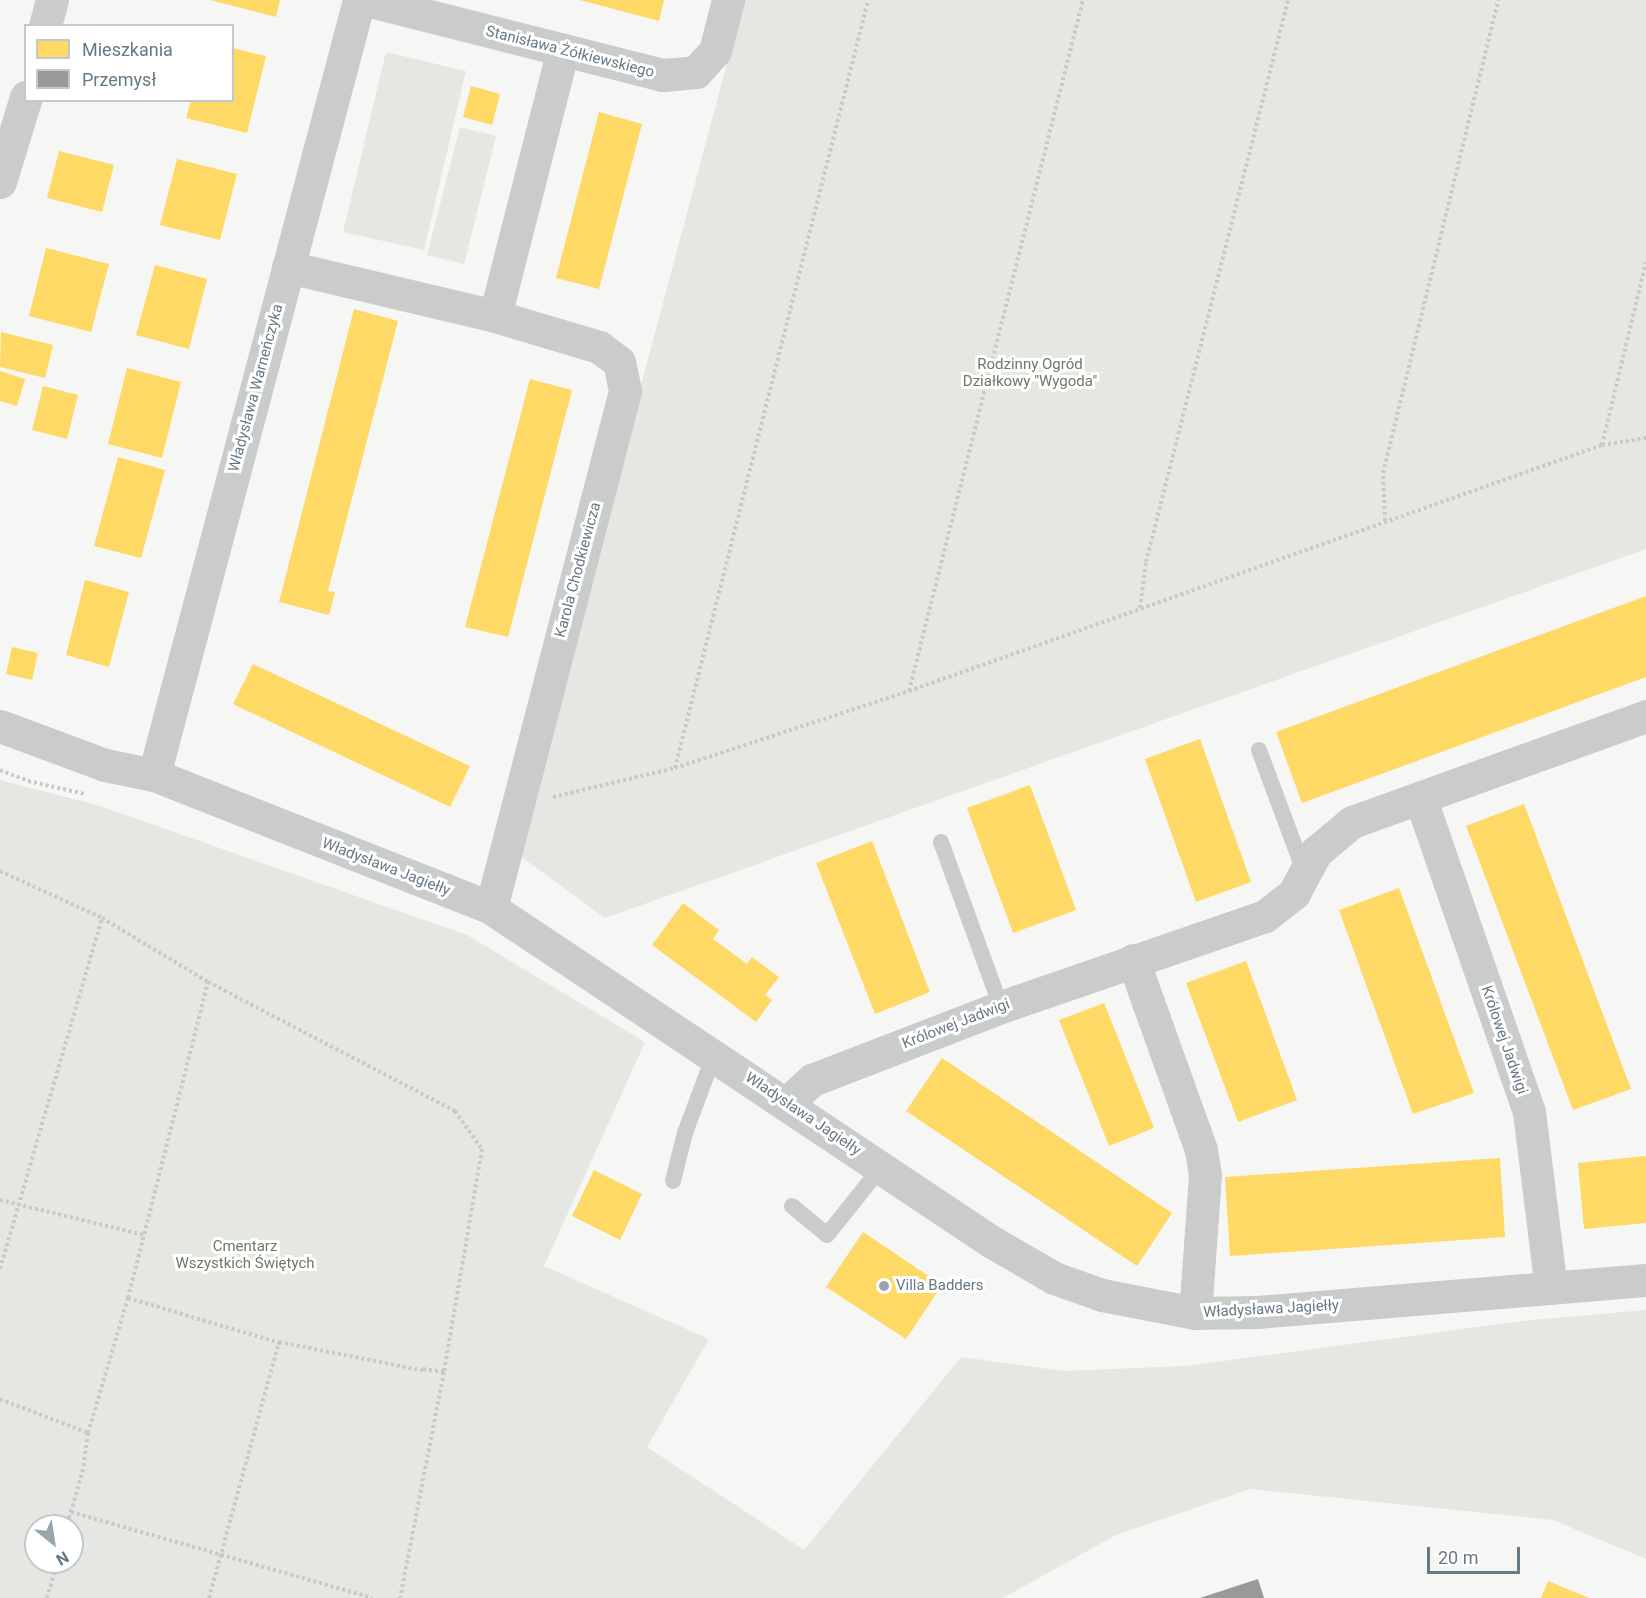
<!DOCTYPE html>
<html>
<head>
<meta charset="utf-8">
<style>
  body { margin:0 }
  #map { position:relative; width:1646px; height:1598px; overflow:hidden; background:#f6f6f5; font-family:Roboto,sans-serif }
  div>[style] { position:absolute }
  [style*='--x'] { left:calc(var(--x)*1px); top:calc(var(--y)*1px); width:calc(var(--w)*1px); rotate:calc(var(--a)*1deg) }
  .green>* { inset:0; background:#e5e8e2 }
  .homes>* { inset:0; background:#ffd966 }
  .industry>* { inset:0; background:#999 }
  .path>* { height:4px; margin-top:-2px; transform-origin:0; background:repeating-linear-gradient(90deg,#c8c9ca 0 3px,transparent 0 6px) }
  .lane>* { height:16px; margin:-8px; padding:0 8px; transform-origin:8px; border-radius:8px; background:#cacccc }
  .street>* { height:33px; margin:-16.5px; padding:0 16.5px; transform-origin:16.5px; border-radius:16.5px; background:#cacccc }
  .dots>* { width:16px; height:16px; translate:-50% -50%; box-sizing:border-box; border:3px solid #fff; border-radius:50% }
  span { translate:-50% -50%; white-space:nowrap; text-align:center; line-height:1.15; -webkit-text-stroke:6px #fff; paint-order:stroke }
  .street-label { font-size:15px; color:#667984 }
  .park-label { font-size:15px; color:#6b7b65 }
  .poi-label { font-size:15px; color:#667984 }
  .left { translate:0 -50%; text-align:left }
  .legend { position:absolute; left:24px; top:24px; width:210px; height:78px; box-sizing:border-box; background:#fff; border:2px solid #c2c9ce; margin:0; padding:8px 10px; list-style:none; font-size:18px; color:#667984 }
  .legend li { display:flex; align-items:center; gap:12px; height:30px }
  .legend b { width:30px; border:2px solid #c2c9ce }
  .north { position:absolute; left:24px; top:1514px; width:60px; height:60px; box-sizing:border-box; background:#fff; border:2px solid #c2c9ce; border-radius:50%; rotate:150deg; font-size:16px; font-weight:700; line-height:24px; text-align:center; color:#667984 }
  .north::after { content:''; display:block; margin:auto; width:21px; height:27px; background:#98a5ac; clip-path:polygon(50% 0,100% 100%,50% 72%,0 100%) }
  .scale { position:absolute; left:1427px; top:1547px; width:93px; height:27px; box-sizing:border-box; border:3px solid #667984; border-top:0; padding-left:8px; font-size:18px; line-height:21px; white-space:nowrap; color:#667984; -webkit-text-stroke:4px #fff; paint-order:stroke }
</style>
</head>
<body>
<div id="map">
  <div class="green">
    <div style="clip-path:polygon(744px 0,1646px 0,1646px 549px,605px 918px,516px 853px)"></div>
    <div style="clip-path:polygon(386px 52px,466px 71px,424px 250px,343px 232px)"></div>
    <div style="clip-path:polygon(460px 127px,496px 136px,464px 264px,427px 255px)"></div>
    <div style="clip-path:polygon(evenodd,0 780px,97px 805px,467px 935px,645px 1042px,544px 1266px,709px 1339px,647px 1447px,804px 1550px,961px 1357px,1063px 1371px,1185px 1366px,1522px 1321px,1646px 1310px,1646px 1559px,1553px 1520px,1250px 1489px,1116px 1535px,1003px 1598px,0 1598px,0 780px,36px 1526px,72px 1526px,72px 1562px,36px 1562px,36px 1526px)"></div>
  </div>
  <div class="homes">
    <div style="clip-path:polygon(210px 0,280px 0,276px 17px)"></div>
    <div style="clip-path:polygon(580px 0,664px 0,659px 21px)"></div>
    <div style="clip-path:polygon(232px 48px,266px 56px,247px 133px,186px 118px,191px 100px,232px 100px)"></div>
    <div style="clip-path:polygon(471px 86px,500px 94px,492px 125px,463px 117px)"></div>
    <div style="clip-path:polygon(599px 112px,642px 124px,599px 289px,556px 278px)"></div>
    <div style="clip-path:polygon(59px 151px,114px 165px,102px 212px,47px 198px)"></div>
    <div style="clip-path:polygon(177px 159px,237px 174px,220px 240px,160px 225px)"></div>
    <div style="clip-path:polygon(46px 248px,109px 264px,91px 332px,29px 316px)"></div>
    <div style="clip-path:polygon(155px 265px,207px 279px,189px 349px,136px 335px)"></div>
    <div style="clip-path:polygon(354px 309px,398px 321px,329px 587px,328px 591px,335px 592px,329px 615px,279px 602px)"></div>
    <div style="clip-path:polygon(1px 332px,53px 345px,45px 378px,0 367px)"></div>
    <div style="clip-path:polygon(127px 368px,181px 382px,162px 458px,108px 444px)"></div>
    <div style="clip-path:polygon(0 371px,25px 379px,17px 406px,0 401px)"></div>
    <div style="clip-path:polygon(530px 379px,572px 390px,508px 637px,465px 627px)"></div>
    <div style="clip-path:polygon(43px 386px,78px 395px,67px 439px,32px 430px)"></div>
    <div style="clip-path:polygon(118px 457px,165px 470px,141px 558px,94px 546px)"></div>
    <div style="clip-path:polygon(85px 580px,129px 592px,109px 667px,66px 655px)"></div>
    <div style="clip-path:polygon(1646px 596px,1646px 677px,1302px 803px,1276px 732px)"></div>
    <div style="clip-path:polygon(12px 647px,38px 653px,32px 680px,6px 674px)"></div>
    <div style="clip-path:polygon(253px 664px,470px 766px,450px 807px,233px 704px)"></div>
    <div style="clip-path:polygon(1200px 739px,1251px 882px,1196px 902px,1145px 759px)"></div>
    <div style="clip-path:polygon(1030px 785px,1076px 910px,1013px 933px,967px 808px)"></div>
    <div style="clip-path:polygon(1524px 804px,1631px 1089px,1573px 1110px,1466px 826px)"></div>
    <div style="clip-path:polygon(872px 841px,930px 992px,875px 1014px,816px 863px)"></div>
    <div style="clip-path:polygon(1399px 888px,1474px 1093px,1413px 1114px,1339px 910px)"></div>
    <div style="clip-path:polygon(683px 903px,719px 930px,713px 939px,747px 964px,752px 957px,779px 977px,765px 995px,772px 1000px,756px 1022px,652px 945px)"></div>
    <div style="clip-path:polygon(1246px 961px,1297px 1100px,1238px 1122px,1186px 983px)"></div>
    <div style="clip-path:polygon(1104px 1003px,1154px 1128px,1109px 1146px,1059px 1020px)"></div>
    <div style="clip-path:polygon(942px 1058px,1172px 1213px,1137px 1266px,906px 1111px)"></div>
    <div style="clip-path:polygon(1646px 1156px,1646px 1223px,1584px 1229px,1578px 1163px)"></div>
    <div style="clip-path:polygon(1500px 1158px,1505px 1237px,1230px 1256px,1225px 1177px)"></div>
    <div style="clip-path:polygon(594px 1170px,642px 1194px,620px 1240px,572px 1216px)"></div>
    <div style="clip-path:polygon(863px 1232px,942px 1285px,906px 1339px,826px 1287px)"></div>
    <div style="clip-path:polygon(1548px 1581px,1589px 1598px,1541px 1598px)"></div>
  </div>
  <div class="industry">
    <div style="clip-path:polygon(1258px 1579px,1264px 1598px,1200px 1598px)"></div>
  </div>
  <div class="path">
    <div style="--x:1602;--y:445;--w:188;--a:-76.5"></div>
    <div style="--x:1385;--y:521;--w:48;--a:-92.4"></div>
    <div style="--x:1383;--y:473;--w:487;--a:-76.3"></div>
    <div style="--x:1140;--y:608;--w:46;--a:-82.6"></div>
    <div style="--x:1146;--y:562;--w:580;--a:-75.82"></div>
    <div style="--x:909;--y:691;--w:713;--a:-75.87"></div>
    <div style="--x:675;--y:768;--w:246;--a:-18.2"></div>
    <div style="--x:909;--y:691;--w:735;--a:-19.54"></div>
    <div style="--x:1602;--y:445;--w:45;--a:-9"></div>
    <div style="--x:0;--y:770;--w:30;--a:21"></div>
    <div style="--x:28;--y:781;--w:58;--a:12.8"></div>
    <div style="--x:553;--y:797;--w:125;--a:-13.4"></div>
    <div style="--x:675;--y:768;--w:792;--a:-75.89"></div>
    <div style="--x:0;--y:871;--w:112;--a:24.7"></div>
    <div style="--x:102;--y:918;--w:124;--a:31.1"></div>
    <div style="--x:208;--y:982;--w:279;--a:27.6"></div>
    <div style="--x:455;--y:1111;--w:47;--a:54.6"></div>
    <div style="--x:482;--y:1149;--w:226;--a:99.7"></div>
    <div style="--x:444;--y:1372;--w:230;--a:101"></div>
    <div style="--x:0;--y:1200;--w:148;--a:13.7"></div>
    <div style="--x:0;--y:1269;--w:366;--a:-73.8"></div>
    <div style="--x:128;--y:1298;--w:159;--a:16.5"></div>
    <div style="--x:423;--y:1369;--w:21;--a:8"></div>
    <div style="--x:0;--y:1399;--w:94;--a:21.1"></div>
    <div style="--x:88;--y:1433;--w:36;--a:98"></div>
    <div style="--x:83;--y:1469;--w:59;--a:105.7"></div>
    <div style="--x:88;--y:1433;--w:141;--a:-73.5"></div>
    <div style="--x:128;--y:1298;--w:326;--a:-75.8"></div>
    <div style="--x:71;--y:1512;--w:313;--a:15.9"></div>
    <div style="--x:47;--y:1598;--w:37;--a:-74"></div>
    <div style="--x:209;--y:1598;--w:265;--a:-74.7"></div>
    <div style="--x:279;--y:1342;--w:150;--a:11.2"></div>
  </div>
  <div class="lane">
    <div style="--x:1259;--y:750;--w:129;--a:69.6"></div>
    <div style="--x:941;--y:842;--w:176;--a:70"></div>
    <div style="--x:673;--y:1181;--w:49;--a:-76"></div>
    <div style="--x:685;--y:1133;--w:83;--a:-69.6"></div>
    <div style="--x:792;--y:1206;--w:45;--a:39.6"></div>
    <div style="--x:827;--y:1235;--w:88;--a:-51.4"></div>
  </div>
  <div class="street">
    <div style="--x:366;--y:0;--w:306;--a:14.2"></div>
    <div style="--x:663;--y:75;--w:33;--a:-5"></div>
    <div style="--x:696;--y:72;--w:28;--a:-48"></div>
    <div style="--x:715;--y:51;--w:53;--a:-75.7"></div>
    <div style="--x:45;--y:26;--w:27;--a:-75"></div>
    <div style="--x:0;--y:182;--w:89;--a:-73"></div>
    <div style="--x:288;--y:267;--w:213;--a:13.3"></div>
    <div style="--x:495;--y:316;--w:109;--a:16.6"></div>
    <div style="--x:599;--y:347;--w:25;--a:37"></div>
    <div style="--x:619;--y:362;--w:30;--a:78"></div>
    <div style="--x:625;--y:391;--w:534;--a:104.53"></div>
    <div style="--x:495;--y:316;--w:275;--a:-75.7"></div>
    <div style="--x:0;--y:726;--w:112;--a:20.4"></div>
    <div style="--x:105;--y:765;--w:50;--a:11.5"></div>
    <div style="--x:154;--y:775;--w:362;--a:21.5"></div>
    <div style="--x:491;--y:908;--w:602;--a:33.69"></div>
    <div style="--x:992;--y:1242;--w:72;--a:30.1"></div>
    <div style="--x:1054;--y:1278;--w:51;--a:19.5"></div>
    <div style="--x:1102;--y:1295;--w:95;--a:11"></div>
    <div style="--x:1195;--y:1313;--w:62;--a:-0.9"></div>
    <div style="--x:1257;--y:1312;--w:390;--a:-4.7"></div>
    <div style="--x:154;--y:775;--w:802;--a:-75.18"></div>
    <div style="--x:1421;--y:800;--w:330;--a:70.9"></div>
    <div style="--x:1529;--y:1112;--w:177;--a:82.9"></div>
    <div style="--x:1133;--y:960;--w:202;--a:70.3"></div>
    <div style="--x:1201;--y:1150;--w:25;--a:81"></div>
    <div style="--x:1205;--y:1175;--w:138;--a:94.1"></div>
    <div style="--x:787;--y:1103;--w:34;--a:-43"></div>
    <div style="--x:812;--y:1080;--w:203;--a:-21.1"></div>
    <div style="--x:1001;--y:1007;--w:279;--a:-19"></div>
    <div style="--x:1265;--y:916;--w:37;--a:-38"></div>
    <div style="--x:1294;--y:893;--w:47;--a:-61.8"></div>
    <div style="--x:1316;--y:852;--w:47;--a:-39.8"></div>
    <div style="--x:1352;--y:822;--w:313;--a:-19.8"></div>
  </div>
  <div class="dots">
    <div style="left:884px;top:1286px;background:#98a5ac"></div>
  </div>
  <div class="street-label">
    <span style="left:570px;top:52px;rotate:14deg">Stanisława Żółkiewskiego</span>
    <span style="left:256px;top:388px;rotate:-75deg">Władysława Warneńczyka</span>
    <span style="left:578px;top:570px;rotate:-75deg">Karola Chodkiewicza</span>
    <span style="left:386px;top:867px;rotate:21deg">Władysława Jagiełły</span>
    <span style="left:956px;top:1024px;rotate:-21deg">Królowej Jadwigi</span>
    <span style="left:1504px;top:1040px;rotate:71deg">Królowej Jadwigi</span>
    <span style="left:803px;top:1114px;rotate:34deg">Władysława Jagiełły</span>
    <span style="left:1271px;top:1309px;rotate:-3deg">Władysława Jagiełły</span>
  </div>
  <div class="park-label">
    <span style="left:1030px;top:373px">Rodzinny Ogród<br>Działkowy "Wygoda"</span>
    <span style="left:245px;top:1255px">Cmentarz<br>Wszystkich Świętych</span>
  </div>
  <div class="poi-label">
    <span class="left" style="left:896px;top:1286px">Villa Badders</span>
  </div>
  <ul class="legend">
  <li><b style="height:16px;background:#ffd966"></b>Mieszkania</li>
  <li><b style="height:16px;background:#999"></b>Przemysł</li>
  </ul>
  <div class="north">N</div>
  <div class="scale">20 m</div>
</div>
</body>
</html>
